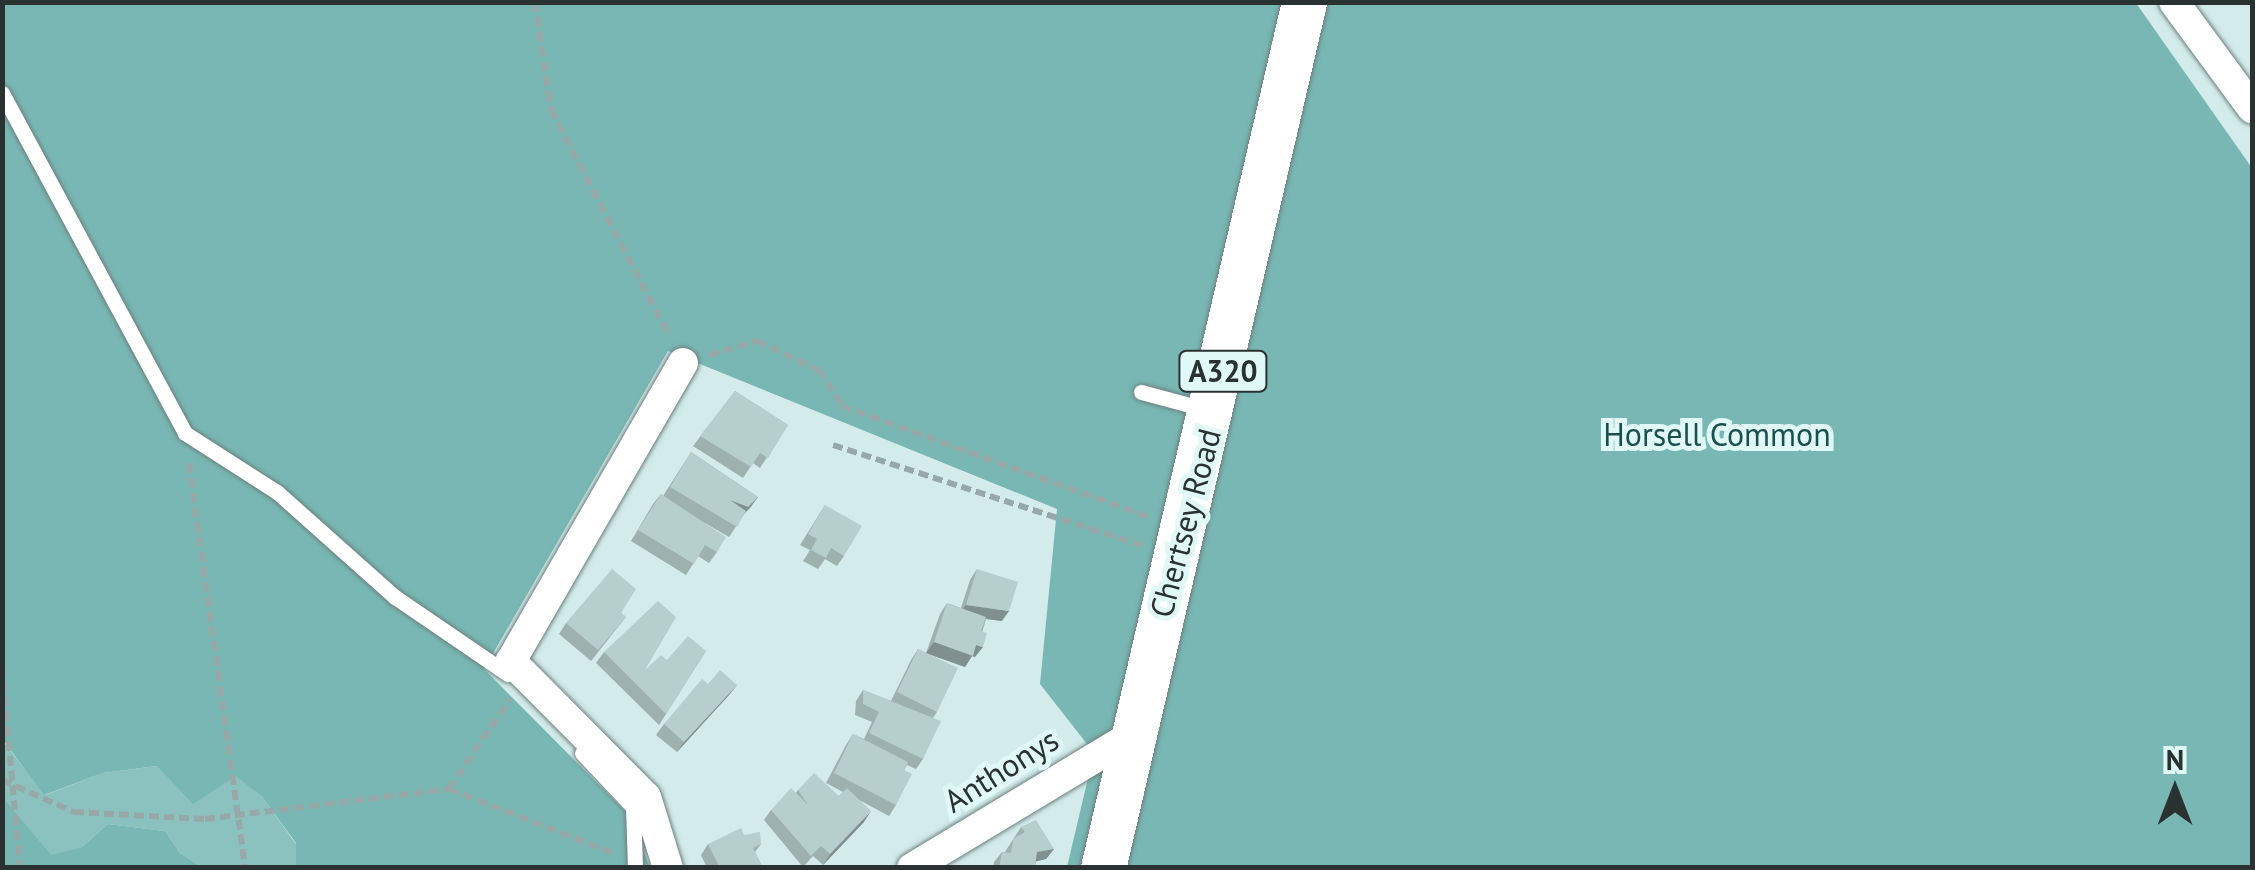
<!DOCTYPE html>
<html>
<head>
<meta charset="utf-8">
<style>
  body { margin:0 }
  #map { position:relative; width:2255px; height:870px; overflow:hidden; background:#d3ebea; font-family:"PT Sans",sans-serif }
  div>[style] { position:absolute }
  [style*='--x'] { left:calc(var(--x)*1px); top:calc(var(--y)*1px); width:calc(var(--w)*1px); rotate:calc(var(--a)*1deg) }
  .green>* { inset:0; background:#8bc2bf }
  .forest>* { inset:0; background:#79b7b4 }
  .path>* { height:6px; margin-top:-3px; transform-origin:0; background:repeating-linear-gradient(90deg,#96a9a8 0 10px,transparent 0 15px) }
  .roads { filter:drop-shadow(0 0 2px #6a807f) drop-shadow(0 0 2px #6a807f) }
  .lane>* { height:15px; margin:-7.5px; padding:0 7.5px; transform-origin:7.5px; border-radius:7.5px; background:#fff }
  .street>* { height:30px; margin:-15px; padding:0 15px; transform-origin:15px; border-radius:15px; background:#fff }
  .primary>* { height:45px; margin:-22.5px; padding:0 22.5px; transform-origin:22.5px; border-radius:22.5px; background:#fff }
  .wall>* { inset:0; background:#9db1af }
  .shaded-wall>* { inset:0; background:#7f908f }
  .building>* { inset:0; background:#b6cecc }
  span { translate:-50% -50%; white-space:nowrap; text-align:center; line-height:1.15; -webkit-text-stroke:10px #e0f9f7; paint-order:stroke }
  .shield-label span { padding:2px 8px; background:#e0f9f7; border:2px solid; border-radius:8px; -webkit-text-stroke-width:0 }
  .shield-label { font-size:30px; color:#293231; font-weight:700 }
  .park-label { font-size:32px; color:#19504e }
  .street-label { font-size:32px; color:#293231 }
  .frame { position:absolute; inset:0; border:5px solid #293231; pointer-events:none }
  .north { position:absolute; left:2125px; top:740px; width:100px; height:100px; -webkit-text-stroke:8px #e0f9f7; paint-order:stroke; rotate:0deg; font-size:28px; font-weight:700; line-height:40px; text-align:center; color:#293231 }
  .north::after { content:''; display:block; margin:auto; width:35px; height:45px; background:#293231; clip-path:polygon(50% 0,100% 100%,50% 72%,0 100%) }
</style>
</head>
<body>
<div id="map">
  <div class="green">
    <div style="clip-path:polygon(2px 740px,45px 795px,103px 773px,157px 766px,236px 775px,262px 797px,296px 844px,296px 867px,202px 867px,180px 853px,165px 831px,108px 824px,82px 847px,51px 856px,3px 797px)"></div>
  </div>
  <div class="forest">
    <div style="clip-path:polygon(3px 3px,2136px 3px,2252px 168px,2252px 867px,1067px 867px,1094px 753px,1040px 684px,1057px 509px,668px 351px,484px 669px,627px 813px,650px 867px,296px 867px,296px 843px,262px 797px,236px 776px,193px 804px,157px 766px,103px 773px,44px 795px,3px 740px)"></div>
    <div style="clip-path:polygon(3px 797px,51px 855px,82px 847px,108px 824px,165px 831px,180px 853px,202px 867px,3px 867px)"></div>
  </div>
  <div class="path">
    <div style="--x:535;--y:2;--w:109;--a:81.6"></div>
    <div style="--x:551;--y:110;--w:255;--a:62.4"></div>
    <div style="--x:709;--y:355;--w:50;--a:-16.3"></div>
    <div style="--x:757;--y:341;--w:68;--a:25.1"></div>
    <div style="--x:819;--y:370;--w:43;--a:57.4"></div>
    <div style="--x:842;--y:406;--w:326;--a:19.9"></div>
    <div style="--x:833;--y:445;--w:324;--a:18"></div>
    <div style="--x:189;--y:463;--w:409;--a:82.1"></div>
    <div style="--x:2;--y:666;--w:203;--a:84.9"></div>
    <div style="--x:2;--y:780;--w:79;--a:24"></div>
    <div style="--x:74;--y:812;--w:131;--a:3.1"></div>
    <div style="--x:205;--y:819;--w:246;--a:-7"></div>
    <div style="--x:449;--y:789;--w:174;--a:21.3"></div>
    <div style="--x:449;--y:789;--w:109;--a:-55.9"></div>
  </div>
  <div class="roads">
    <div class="lane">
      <div style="--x:2;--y:93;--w:386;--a:61.7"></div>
      <div style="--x:185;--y:433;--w:109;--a:32.7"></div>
      <div style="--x:277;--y:492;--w:158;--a:41.7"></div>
      <div style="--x:395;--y:597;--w:137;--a:34.3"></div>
      <div style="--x:1141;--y:392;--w:66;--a:14.9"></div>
      <div style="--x:582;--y:753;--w:74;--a:46.6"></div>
      <div style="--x:633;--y:807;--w:61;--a:88.1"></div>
    </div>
    <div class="street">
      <div style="--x:2174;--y:2;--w:132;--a:53.7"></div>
      <div style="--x:668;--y:868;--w:74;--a:-107.2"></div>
      <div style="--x:646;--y:797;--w:192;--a:-134.8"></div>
      <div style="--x:511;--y:661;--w:344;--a:-60"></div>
      <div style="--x:912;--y:868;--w:253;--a:-31.1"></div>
    </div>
    <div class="primary">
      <div style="--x:1103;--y:868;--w:889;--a:-76.93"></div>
    </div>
  </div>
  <div class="wall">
    <div style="clip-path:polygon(735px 391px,788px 425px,760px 468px,753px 463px,743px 478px,693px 446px)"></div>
    <div style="clip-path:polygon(691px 452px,758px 497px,745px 513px,729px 537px,705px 523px,717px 552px,709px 563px,698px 556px,686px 575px,631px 541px,653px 504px,661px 494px,663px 496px)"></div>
    <div style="clip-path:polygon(825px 505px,844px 556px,837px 566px,825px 559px,818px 569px,803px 561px,810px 550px,800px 545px)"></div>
    <div style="clip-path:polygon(977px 569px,1002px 621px,986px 619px,975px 657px,972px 656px,965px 667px,928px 654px,937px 712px,933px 718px,923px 759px,916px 769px,907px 765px,904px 770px,896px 805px,889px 816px,861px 801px,864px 822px,823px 865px,813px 856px,803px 867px,764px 820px,771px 810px,796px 793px,798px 790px,839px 796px,843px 792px,826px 783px,846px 745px,853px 734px,864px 739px,872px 722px,855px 715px,856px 701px,863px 690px,891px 701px,911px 660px,918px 649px,926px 653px,940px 614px,947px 603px,961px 608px,970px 580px)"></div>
    <div style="clip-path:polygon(621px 613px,626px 617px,591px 661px,559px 634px,566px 623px)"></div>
    <div style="clip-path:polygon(706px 651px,659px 725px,596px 663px,604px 652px,645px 670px,667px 660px)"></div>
    <div style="clip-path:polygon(737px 685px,729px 695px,677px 752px,656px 735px,664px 724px)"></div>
    <div style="clip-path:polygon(1021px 827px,1054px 849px,1046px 859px,1036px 861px,1035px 868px,993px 868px,994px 862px,1002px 852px,1005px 852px)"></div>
    <div style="clip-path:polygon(744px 835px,761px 844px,755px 852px,763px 868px,707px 868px,701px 855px,708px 844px)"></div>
  </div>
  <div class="shaded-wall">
    <div style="clip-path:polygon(758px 497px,750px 508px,740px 518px,730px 500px)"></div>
    <div style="clip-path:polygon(966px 605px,1009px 611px,1002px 621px,958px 615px)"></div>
    <div style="clip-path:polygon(934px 642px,976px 645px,983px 647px,975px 657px,972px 656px,965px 667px,926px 653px)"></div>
    <div style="clip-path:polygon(737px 685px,729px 695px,677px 752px,684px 742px)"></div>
    <div style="clip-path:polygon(871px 811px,864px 822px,823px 865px,830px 854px)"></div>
    <div style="clip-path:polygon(1054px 849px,1046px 859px,1030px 863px,1037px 852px)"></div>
  </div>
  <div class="building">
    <div style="clip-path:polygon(735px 391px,788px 425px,768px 458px,760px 453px,751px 467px,700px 436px)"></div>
    <div style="clip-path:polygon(691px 452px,758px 497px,748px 507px,730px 500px,746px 511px,737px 527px,670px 487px)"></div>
    <div style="clip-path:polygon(661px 494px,726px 537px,717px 552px,705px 545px,694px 564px,638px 530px)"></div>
    <div style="clip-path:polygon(825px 505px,862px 526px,844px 556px,831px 548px,826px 558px,811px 550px,817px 539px,808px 534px)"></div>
    <div style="clip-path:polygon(612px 569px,636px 589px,621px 613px,626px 617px,598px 650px,566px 623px)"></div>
    <div style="clip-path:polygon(977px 569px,1018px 582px,1009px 611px,966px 605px)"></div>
    <div style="clip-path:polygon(658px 601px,676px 617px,645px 670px,661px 655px,667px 660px,688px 636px,706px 651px,666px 714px,604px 652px)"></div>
    <div style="clip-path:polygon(947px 603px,986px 617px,981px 631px,987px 633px,983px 647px,976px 645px,973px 656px,934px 642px)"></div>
    <div style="clip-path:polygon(918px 649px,958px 668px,937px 712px,897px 692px)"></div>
    <div style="clip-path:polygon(720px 670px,737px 685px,684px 742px,664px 724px,702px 679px,708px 684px)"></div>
    <div style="clip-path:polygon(863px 690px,941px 721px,923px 759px,869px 733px,879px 712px,863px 704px)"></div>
    <div style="clip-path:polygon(853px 734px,908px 762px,904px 770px,912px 774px,896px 805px,834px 773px)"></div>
    <div style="clip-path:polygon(814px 773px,839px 796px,847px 788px,871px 811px,830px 854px,821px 846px,811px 856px,771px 810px,791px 788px,808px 805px,798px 790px)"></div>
    <div style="clip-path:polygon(1036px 820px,1054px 849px,1037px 852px,1035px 868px,999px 868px,1002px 852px,1011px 853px,1013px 839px,1025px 832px,1021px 827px)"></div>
    <div style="clip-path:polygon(741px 828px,744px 835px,760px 832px,761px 844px,753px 848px,763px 868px,720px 868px,708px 844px)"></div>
  </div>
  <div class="shield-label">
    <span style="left:1223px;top:371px">A320</span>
  </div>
  <div class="park-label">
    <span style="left:1717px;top:434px">Horsell Common</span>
  </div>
  <div class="street-label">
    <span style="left:1185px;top:523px;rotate:-75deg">Chertsey Road</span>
    <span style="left:1001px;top:770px;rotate:-32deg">Anthonys</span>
  </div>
  <div class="frame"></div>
  <div class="north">N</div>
</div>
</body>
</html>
